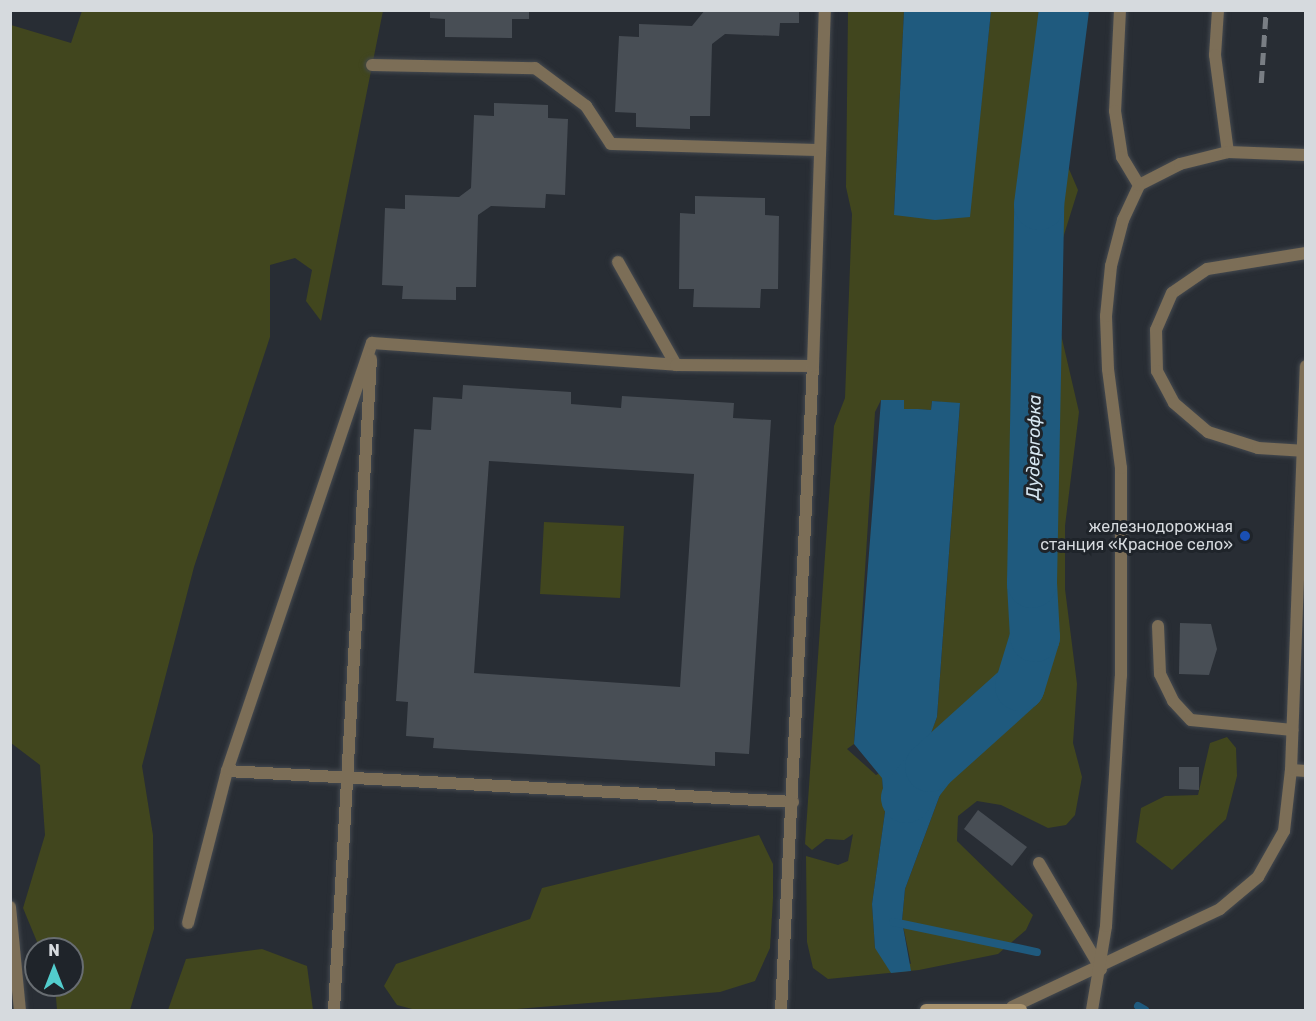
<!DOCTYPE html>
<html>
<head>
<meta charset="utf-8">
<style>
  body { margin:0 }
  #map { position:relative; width:1316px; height:1021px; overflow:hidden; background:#282d34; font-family:Rubik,sans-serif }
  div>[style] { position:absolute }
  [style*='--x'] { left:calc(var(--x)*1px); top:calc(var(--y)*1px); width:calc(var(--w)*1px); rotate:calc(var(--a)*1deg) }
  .green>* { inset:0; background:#41461e }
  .water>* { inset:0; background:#1f5a7e }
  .stream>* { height:8px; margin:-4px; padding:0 4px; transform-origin:4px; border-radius:4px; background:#1f5a7e }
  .river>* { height:50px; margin:-25px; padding:0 25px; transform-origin:25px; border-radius:25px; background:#1f5a7e }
  .building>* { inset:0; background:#484e55 }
  .roads { filter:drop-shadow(0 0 2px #44494f) drop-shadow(0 0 2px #44494f) }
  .lane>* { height:12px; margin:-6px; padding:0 6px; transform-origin:6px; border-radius:6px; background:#7c6e57 }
  .secondary>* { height:12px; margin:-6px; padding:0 6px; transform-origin:6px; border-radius:6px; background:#a9936e }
  .rail>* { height:4.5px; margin-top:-2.25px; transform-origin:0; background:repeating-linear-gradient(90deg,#797e84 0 12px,transparent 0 18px) }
  .dots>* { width:16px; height:16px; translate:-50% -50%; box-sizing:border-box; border:3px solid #1f242a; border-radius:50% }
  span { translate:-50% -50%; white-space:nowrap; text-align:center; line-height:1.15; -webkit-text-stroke:6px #1f242a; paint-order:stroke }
  .poi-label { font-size:16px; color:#d6dade }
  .right { translate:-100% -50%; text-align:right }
  .water-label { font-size:18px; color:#d7e7f2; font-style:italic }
  .frame { position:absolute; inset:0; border:12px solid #d6dade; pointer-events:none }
  .north { position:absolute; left:24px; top:937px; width:60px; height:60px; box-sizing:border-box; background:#1f242a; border:2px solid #686d72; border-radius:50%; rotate:0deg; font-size:16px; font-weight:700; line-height:24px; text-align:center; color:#d6dade }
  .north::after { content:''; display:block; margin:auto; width:21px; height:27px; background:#52cdcd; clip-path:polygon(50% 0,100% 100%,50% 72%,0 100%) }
</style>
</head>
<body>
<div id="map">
  <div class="green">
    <div style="clip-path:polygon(82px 11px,383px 11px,321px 321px,306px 301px,312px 270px,295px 258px,270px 265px,270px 337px,194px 567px,142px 766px,153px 835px,154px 929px,130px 1010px,57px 1010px,55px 985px,72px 985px,72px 949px,40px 949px,23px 908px,45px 835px,40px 765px,11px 743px,11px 25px,71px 43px)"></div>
    <div style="clip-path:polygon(evenodd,848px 11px,904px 11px,894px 214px,969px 217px,991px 11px,1045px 11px,1044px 66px,1025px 175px,1037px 157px,1060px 148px,1078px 190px,1058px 254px,1060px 330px,1079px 412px,1065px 526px,1065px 589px,1077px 684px,1073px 743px,1082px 777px,1075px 815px,1066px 825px,1048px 828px,1001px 805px,977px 801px,958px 816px,957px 841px,1033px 915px,1026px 930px,998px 954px,919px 970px,828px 979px,813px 968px,807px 942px,806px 856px,838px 865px,848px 861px,853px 834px,844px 840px,826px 839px,812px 850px,805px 844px,834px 426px,845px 398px,852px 214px,846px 187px,848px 11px,881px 400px,904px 409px,931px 410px,932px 401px,960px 404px,937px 717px,924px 751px,876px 775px,847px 749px,854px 744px,875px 412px,881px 400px,848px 11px,942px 747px,954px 757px,905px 889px,902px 921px,911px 964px,875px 948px,872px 904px,885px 812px,882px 778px,942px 747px)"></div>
    <div style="clip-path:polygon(544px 522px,624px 526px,620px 598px,540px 594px)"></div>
    <div style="clip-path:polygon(1227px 737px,1236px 748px,1237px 776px,1226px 819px,1172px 870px,1136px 842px,1141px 808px,1165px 796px,1198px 795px,1210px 743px)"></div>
    <div style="clip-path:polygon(759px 835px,773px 864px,773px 899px,770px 948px,755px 981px,720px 992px,505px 1010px,416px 1010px,397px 1005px,384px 986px,396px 964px,530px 919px,542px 888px)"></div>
    <div style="clip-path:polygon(262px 949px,307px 966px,313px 1010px,168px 1010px,186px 959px)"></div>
  </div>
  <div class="water">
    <div style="clip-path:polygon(904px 11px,991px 11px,970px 217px,935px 220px,894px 215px)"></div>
    <div style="clip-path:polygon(881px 400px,904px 400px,904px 409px,918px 409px,931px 410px,932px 401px,960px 403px,937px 717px,923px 755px,949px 746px,954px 757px,905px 889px,902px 921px,911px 971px,891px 973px,875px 948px,872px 904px,885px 812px,882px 778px,854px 744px)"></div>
  </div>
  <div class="stream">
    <div style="--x:893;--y:922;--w:147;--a:11.8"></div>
    <div style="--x:1138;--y:1006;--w:8;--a:30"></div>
  </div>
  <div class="river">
    <div style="--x:906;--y:798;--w:39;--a:-52"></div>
    <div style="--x:930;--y:767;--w:121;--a:-42"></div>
    <div style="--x:1020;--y:686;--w:51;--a:-73"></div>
    <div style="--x:1035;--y:637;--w:54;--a:-93.2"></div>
    <div style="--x:1032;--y:583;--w:378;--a:-88.9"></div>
    <div style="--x:1039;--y:205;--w:197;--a:-82.7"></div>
  </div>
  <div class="building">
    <div style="clip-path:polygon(430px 10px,529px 10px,529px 19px,512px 19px,512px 38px,445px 37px,445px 19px,430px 18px)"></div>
    <div style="clip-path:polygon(705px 10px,799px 10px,799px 23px,780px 23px,779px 36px,725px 34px,712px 44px,710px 116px,690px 116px,690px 129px,636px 127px,636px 113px,615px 112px,619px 36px,639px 37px,639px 24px,692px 26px)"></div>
    <div style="clip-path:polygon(494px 103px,548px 105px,548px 118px,568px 119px,565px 195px,546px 194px,545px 208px,491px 206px,478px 215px,476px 287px,456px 287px,456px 300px,402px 299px,403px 286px,382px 285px,385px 208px,405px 209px,405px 195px,459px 197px,471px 188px,474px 115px,494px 116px)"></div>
    <div style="clip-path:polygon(695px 196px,765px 198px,765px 215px,779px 216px,778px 289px,761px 289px,760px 308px,693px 307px,694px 289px,679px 289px,680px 213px,695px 214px)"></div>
    <div style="clip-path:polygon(evenodd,463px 385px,571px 392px,571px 404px,621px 408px,622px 396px,734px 403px,733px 418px,771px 420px,749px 754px,715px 752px,715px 766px,433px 748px,434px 738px,406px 736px,408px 702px,396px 701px,414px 429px,431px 430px,433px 397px,462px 399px,463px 385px,489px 461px,694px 474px,680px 687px,474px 673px,489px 461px)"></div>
    <div style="clip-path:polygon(1180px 623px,1211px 624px,1217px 649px,1209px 675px,1179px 674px)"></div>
    <div style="clip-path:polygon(1179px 767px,1199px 767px,1199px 790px,1179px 789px)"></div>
    <div style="clip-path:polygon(978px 810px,1027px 847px,1012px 866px,964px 829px)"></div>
  </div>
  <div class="roads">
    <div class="lane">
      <div style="--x:1120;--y:10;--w:101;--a:92.8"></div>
      <div style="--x:1115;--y:111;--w:47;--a:81.3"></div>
      <div style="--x:1122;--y:157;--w:33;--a:59"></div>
      <div style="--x:1218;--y:10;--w:45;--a:93.8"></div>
      <div style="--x:1215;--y:55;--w:98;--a:82.4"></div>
      <div style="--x:372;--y:65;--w:163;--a:1.1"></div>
      <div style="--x:535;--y:68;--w:64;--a:36.7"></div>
      <div style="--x:586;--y:106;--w:45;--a:56.7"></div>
      <div style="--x:611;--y:144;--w:208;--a:1.7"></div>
      <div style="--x:1306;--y:253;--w:100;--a:170.8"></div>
      <div style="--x:1207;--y:269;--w:42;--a:145.6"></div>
      <div style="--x:1172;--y:293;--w:40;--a:113.4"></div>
      <div style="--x:1156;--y:330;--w:41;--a:88.6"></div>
      <div style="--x:1157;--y:371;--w:36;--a:62"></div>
      <div style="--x:1174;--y:403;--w:45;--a:40.5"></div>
      <div style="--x:1208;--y:432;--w:52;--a:17.7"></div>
      <div style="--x:1258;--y:448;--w:48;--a:3.6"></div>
      <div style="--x:618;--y:262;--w:118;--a:60.6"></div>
      <div style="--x:1158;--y:626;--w:48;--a:87.6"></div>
      <div style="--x:1160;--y:674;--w:30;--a:64"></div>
      <div style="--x:1173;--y:701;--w:26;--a:47"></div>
      <div style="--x:1191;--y:720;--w:102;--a:5.6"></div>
      <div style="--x:1291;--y:770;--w:15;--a:4"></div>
      <div style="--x:227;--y:771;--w:567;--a:3.13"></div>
      <div style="--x:1039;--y:863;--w:123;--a:59.7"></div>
      <div style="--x:10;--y:907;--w:103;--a:84.5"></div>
      <div style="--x:188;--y:923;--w:157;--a:-75.6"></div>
      <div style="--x:227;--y:771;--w:452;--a:-71.3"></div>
      <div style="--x:372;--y:343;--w:305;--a:4.1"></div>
      <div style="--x:676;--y:365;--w:137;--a:0.4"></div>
      <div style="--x:1012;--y:1007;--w:230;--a:-25.2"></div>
      <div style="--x:1220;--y:909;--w:50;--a:-40.1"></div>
      <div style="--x:1258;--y:877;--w:53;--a:-60.5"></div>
      <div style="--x:1284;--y:831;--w:61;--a:-83.5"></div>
      <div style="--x:1291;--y:770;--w:404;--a:-87.9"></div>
      <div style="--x:334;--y:1010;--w:652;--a:-86.75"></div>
      <div style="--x:781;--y:1010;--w:645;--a:-87.16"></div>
      <div style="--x:813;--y:366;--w:356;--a:-88.1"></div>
      <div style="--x:1092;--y:1010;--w:85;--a:-80.5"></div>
      <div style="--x:1106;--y:926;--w:250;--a:-86.6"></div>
      <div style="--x:1121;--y:676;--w:208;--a:-90"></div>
      <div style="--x:1121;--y:468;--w:100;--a:-97.5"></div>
      <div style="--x:1108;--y:369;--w:53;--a:-92.2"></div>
      <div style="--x:1106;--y:316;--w:50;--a:-84.3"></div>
      <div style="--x:1111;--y:266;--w:48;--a:-75.4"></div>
      <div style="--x:1123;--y:220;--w:38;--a:-65"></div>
      <div style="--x:1139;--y:185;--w:46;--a:-27.1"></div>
      <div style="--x:1180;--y:164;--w:49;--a:-14"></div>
      <div style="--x:1228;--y:152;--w:78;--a:2.2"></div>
    </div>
    <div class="secondary">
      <div style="--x:926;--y:1010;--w:95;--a:0"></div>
    </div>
  </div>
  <div class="rail">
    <div style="--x:1261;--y:83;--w:73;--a:-86.1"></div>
  </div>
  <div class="dots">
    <div style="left:1245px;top:536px;background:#1a4fb4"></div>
  </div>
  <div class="poi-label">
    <span class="right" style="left:1233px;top:536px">железнодорожная<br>станция «Красное село»</span>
  </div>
  <div class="water-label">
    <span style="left:1034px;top:447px;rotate:-89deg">Дудергофка</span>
  </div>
  <div class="frame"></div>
  <div class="north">N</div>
</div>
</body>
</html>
